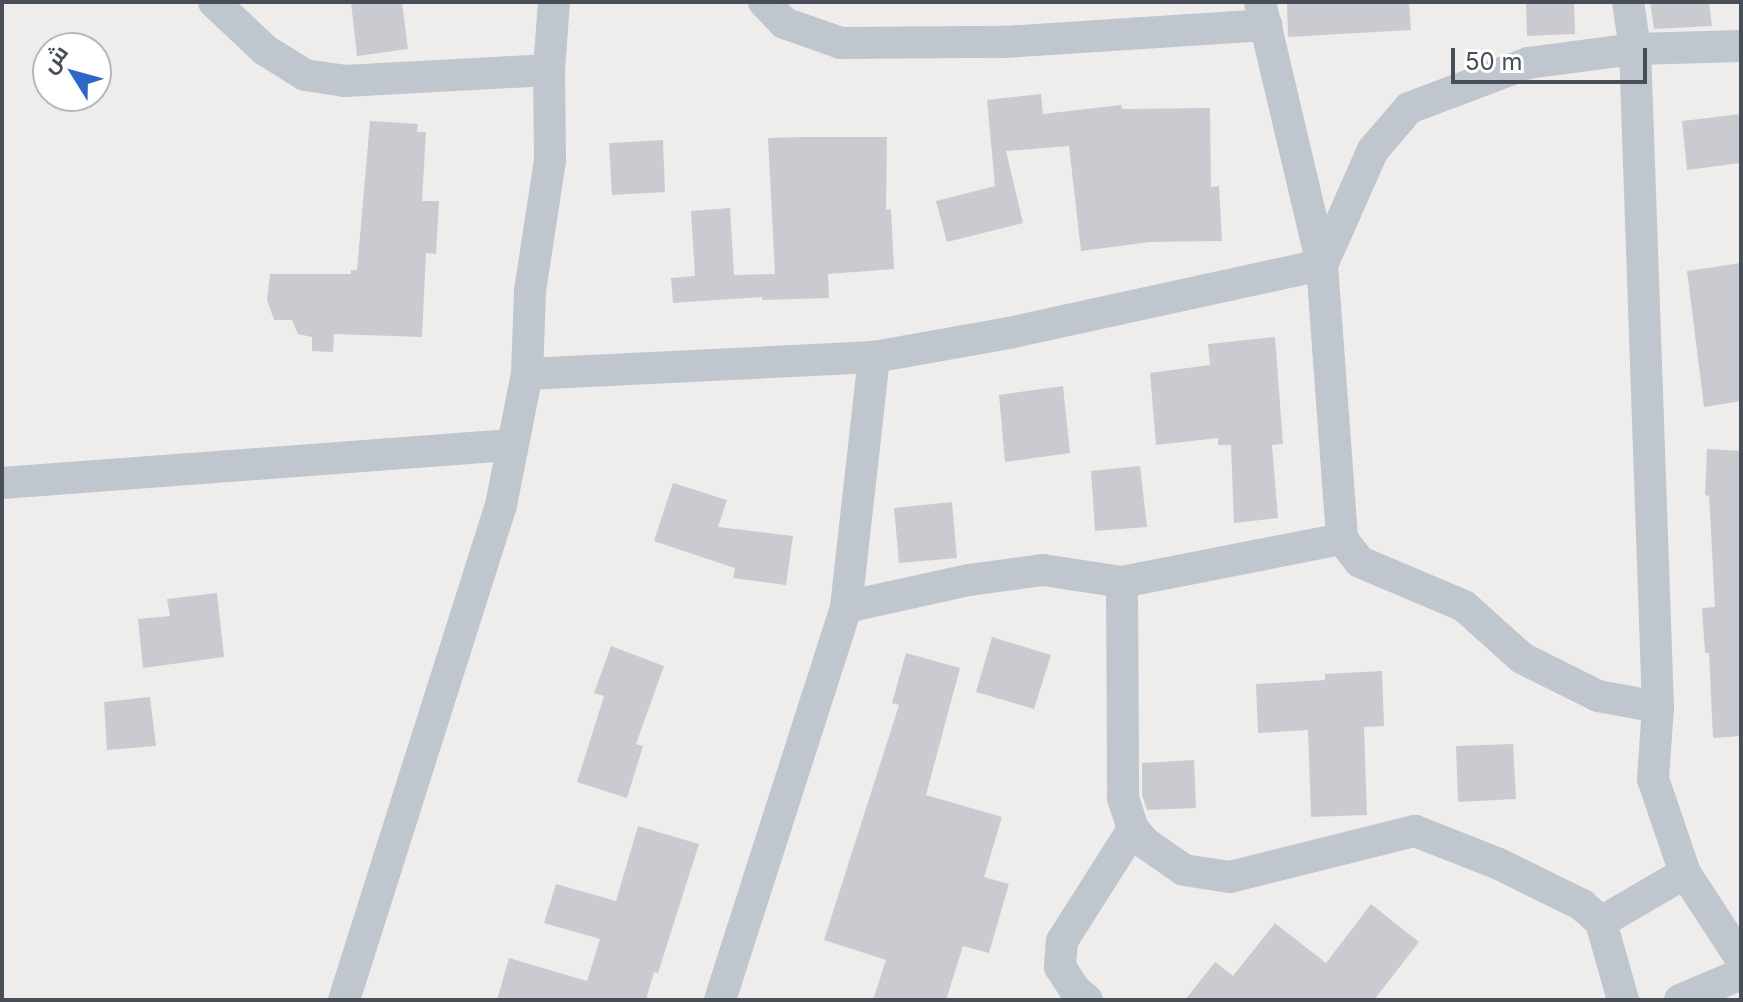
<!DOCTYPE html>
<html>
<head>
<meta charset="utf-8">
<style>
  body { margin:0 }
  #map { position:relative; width:1743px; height:1002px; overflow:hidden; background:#efedec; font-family:Inter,Cairo,sans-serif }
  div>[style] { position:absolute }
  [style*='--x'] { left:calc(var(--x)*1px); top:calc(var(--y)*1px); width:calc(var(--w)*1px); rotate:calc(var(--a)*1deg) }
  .building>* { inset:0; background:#cacbd1 }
  .minor>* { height:32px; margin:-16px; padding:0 16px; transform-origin:16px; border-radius:16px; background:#bfc6cd }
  span { translate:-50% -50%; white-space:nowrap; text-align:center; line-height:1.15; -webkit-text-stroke:6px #fff; paint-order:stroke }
  .frame { position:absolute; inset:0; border:4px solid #474e57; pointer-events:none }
  .north { position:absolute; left:32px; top:32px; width:80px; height:80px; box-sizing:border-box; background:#fff; border:2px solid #b5b8bc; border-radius:50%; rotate:307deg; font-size:22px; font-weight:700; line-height:32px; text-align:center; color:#474e57 }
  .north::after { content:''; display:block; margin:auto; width:28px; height:36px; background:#2f67c7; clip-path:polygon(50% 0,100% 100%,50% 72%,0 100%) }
  .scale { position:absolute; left:1451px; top:48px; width:196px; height:36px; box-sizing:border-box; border:4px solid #474e57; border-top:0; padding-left:10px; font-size:24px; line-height:28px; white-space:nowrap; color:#474e57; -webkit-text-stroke:6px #fff; paint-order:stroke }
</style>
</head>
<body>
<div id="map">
  <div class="building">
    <div style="clip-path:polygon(351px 2px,402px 2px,408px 49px,357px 56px)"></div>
    <div style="clip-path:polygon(1287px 2px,1409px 2px,1411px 30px,1288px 37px)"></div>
    <div style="clip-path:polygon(1526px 2px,1574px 2px,1575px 34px,1527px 36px)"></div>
    <div style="clip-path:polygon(1650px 2px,1709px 2px,1712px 26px,1654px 29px)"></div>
    <div style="clip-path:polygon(1041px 94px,1043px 114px,1121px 105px,1122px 109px,1210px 108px,1211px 187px,1219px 186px,1222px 241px,1150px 242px,1081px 251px,1069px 146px,1006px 151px,1023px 223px,947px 242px,936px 201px,995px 186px,987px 100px)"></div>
    <div style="clip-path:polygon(1741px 114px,1741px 163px,1687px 170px,1682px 121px)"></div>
    <div style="clip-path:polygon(370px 121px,418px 124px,417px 132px,426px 132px,422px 201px,439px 201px,436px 254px,426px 253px,422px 337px,334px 334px,333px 352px,312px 351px,312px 337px,298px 334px,292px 320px,274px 320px,267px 300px,270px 274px,351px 274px,351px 270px,357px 270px)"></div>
    <div style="clip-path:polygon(802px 137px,887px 137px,886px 210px,891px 209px,894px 269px,828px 274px,829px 298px,762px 300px,762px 297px,673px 303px,671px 278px,695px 276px,691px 211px,730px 208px,734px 275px,775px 274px,768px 138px)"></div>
    <div style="clip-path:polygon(663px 140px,665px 192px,612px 195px,609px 143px)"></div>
    <div style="clip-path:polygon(1741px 263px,1741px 401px,1704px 407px,1687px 271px)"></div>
    <div style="clip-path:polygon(1275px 337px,1283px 444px,1272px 445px,1278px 518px,1234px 523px,1231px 445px,1218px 445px,1218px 438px,1156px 445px,1150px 373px,1210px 365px,1208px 344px)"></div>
    <div style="clip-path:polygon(1063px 386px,1070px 453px,1005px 462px,999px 395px)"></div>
    <div style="clip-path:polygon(1707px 449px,1741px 451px,1741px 736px,1713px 738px,1709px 653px,1705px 653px,1702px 608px,1715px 607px,1709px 496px,1705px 495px)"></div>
    <div style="clip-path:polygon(1140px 466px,1147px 527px,1095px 531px,1091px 471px)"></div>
    <div style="clip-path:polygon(673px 483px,727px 500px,718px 527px,793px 536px,786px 585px,733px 578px,735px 568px,654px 541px)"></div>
    <div style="clip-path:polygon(952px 502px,957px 558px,899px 563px,894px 508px)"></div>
    <div style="clip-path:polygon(217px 593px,224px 657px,143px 668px,138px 619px,170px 616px,167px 599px)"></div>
    <div style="clip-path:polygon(992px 637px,1051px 655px,1034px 709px,976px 692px)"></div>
    <div style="clip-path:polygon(611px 646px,664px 666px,636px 744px,643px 746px,627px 798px,577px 782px,604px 696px,594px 693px)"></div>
    <div style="clip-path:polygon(906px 653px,960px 668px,926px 795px,1002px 817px,984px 877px,1009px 884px,989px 953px,963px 946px,946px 1000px,873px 1000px,886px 960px,824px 940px,899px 705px,892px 703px)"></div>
    <div style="clip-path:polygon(1382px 671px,1384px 726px,1364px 727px,1367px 815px,1311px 817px,1308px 730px,1258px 733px,1256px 684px,1325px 680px,1325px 674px)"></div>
    <div style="clip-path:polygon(150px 697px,156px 746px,107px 750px,104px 702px)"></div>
    <div style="clip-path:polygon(1513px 744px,1516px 799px,1458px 802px,1456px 746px)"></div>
    <div style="clip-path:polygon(1194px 760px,1196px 808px,1147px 810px,1142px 795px,1142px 763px)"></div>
    <div style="clip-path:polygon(638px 826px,699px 844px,658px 973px,654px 972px,646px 1000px,497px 1000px,509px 958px,587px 981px,600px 939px,544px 923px,556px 884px,616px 901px)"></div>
    <div style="clip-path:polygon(1371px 904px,1419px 942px,1374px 1000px,1185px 1000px,1215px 962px,1233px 976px,1275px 923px,1326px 963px)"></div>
  </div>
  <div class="minor">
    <div style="--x:214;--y:2;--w:70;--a:43.3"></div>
    <div style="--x:265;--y:50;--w:47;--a:32"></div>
    <div style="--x:305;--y:75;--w:40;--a:8.5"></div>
    <div style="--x:345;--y:81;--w:204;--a:-3.1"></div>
    <div style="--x:764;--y:2;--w:29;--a:46"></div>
    <div style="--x:784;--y:23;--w:60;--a:19.3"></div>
    <div style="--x:841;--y:43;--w:163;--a:-0.4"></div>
    <div style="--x:1004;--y:42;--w:263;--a:-3.7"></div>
    <div style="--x:1260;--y:2;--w:270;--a:76.7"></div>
    <div style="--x:1322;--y:265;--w:275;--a:85.8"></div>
    <div style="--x:1342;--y:539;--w:29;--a:52"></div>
    <div style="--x:1360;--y:562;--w:113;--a:22.9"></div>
    <div style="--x:1464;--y:606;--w:78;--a:41.9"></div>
    <div style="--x:1522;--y:658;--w:85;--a:26.6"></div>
    <div style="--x:1598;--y:696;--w:61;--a:10.4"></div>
    <div style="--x:1628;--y:2;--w:48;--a:81.5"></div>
    <div style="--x:1635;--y:49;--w:658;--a:88"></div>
    <div style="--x:1658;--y:707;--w:72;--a:94"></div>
    <div style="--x:1653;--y:779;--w:99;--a:71.2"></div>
    <div style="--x:1685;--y:873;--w:103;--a:56.9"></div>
    <div style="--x:527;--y:374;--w:347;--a:-2.8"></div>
    <div style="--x:874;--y:357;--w:137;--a:-10.1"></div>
    <div style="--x:1009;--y:333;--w:320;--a:-12.3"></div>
    <div style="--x:1322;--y:265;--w:126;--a:-66.1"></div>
    <div style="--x:1373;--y:150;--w:55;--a:-49.4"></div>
    <div style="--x:1409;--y:108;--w:127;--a:-20.7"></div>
    <div style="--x:1528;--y:63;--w:108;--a:-7.5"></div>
    <div style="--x:1635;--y:49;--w:106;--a:-1.6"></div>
    <div style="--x:2;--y:483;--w:510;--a:-4.27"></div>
    <div style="--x:1122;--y:582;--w:224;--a:-11.1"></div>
    <div style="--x:846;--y:607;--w:126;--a:-12.4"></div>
    <div style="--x:969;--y:580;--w:75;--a:-7.7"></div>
    <div style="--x:1043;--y:570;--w:80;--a:8.6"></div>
    <div style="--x:1122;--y:582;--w:216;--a:89.7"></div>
    <div style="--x:1123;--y:798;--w:33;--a:72"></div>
    <div style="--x:1133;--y:829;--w:18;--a:49"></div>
    <div style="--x:1145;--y:843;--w:47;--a:34.7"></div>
    <div style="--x:1184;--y:870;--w:47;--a:8.7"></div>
    <div style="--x:1230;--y:877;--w:191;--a:-14"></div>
    <div style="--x:1415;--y:831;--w:90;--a:21.4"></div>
    <div style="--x:1499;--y:864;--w:93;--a:26.3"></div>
    <div style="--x:1582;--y:905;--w:25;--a:42"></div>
    <div style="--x:1601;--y:922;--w:81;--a:74.2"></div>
    <div style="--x:1601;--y:922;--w:97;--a:-30.3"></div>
    <div style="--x:344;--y:1000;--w:519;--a:-72.4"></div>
    <div style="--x:501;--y:505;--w:134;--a:-78.8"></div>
    <div style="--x:527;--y:374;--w:83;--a:-87.9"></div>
    <div style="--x:530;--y:291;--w:132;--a:-81.3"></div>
    <div style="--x:550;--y:161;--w:91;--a:-90.6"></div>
    <div style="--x:549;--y:70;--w:68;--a:-85.8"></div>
    <div style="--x:720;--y:1000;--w:413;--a:-72.2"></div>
    <div style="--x:846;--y:607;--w:252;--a:-83.6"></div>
    <div style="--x:1087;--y:1000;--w:16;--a:-140"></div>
    <div style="--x:1075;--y:990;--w:27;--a:-123"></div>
    <div style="--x:1060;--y:967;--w:26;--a:-86"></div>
    <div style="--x:1062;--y:941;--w:133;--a:-57.6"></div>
    <div style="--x:1680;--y:1000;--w:66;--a:-23.1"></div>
  </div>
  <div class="frame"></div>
  <div class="north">ش</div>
  <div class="scale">50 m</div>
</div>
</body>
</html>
